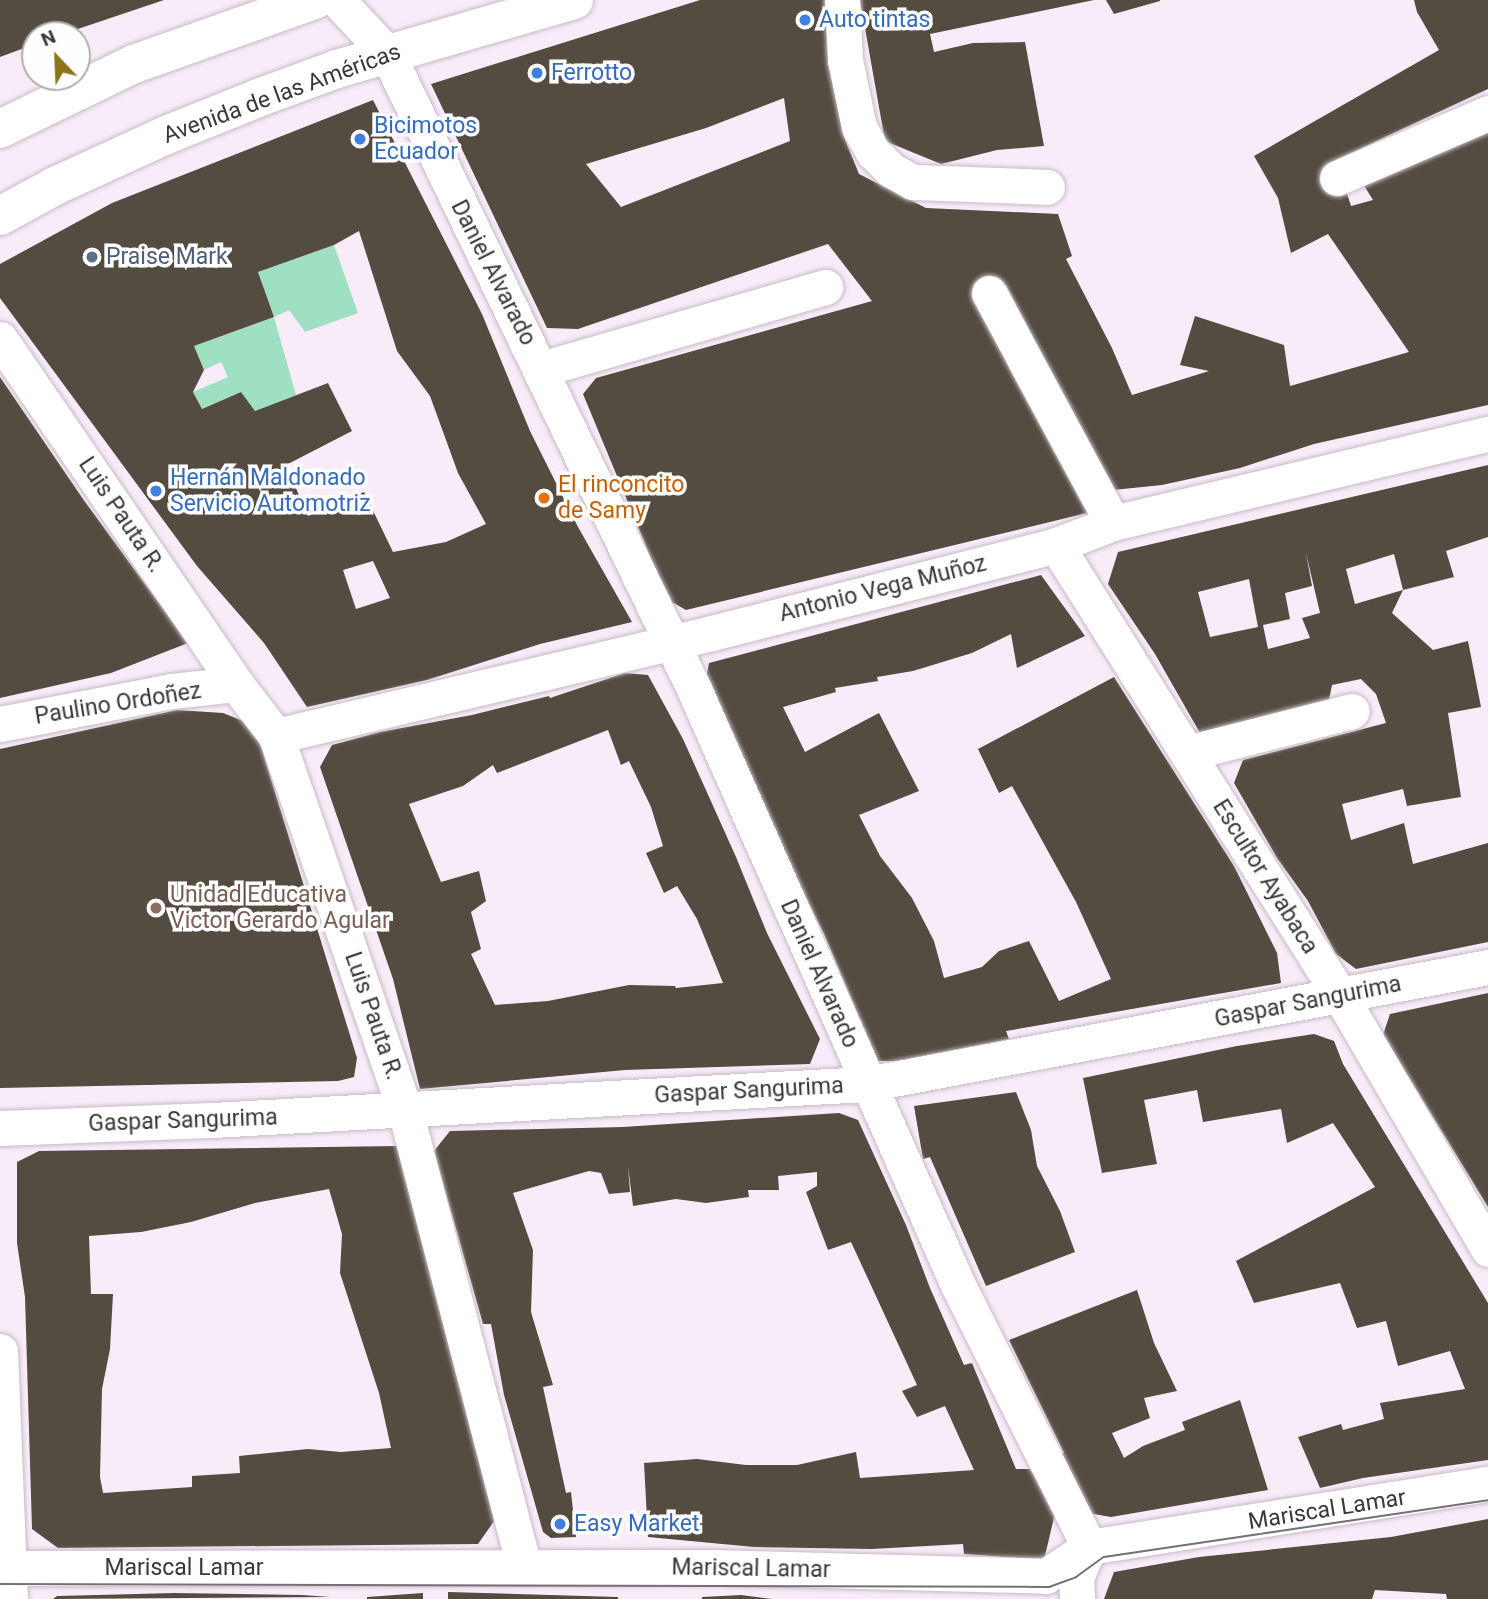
<!DOCTYPE html>
<html>
<head>
<meta charset="utf-8">
<style>
  body { margin:0 }
  #map { position:relative; width:1488px; height:1599px; overflow:hidden; background:#f9ecf9; font-family:Roboto,sans-serif }
  div>[style] { position:absolute }
  [style*='--x'] { left:calc(var(--x)*1px); top:calc(var(--y)*1px); width:calc(var(--w)*1px); rotate:calc(var(--a)*1deg) }
  .green>* { inset:0; background:#a0e0c2 }
  .building>* { inset:0; background:#544c40 }
  .roads { filter:drop-shadow(0 0 2px #c6bac6) drop-shadow(0 0 2px #c6bac6) }
  .street>* { height:35px; margin:-17.5px; padding:0 17.5px; transform-origin:17.5px; border-radius:17.5px; background:#fff }
  .primary>* { height:38px; margin:-19px; padding:0 19px; transform-origin:19px; border-radius:19px; background:#fff }
  .tram>* { height:2px; margin:-1px; padding:0 1px; transform-origin:1px; border-radius:1px; background:#766f76 }
  .dots>* { width:19px; height:19px; translate:-50% -50%; box-sizing:border-box; border:4px solid #fefefe; border-radius:50% }
  span { translate:-50% -50%; white-space:nowrap; text-align:center; line-height:1.15; -webkit-text-stroke:7px #fefefe; paint-order:stroke }
  .shop-label { font-size:23px; color:#366cbe }
  .left { translate:0 -50%; text-align:left }
  .street-label { font-size:23px; color:#3b363b }
  .service-label { font-size:23px; color:#4e5e75 }
  .food-label { font-size:23px; color:#c56008 }
  .education-label { font-size:23px; color:#785e54 }
  .north { position:absolute; left:21px; top:21px; width:70px; height:70px; box-sizing:border-box; background:#fefefe; border:2px solid #b0aeb0; border-radius:50%; rotate:337deg; font-size:19px; font-weight:700; line-height:28px; text-align:center; color:#3b363b }
  .north::after { content:''; display:block; margin:auto; width:24px; height:32px; background:#8c7519; clip-path:polygon(50% 0,100% 100%,50% 72%,0 100%) }
</style>
</head>
<body>
<div id="map">
  <div class="green">
    <div style="clip-path:polygon(334px 245px,358px 313px,305px 332px,289px 310px,274px 317px,296px 395px,255px 411px,241px 392px,202px 409px,193px 392px,228px 377px,221px 362px,204px 370px,194px 346px,274px 317px,258px 272px)"></div>
  </div>
  <div class="building">
    <div style="clip-path:polygon(0 0,164px 0,60px 35px,35px 35px,35px 44px,0 57px)"></div>
    <div style="clip-path:polygon(evenodd,700px 0,826px 0,844px 137px,859px 174px,926px 208px,1058px 214px,1072px 256px,1066px 259px,1112px 348px,1132px 395px,1209px 371px,1180px 365px,1195px 316px,1284px 345px,1290px 386px,1409px 352px,1328px 234px,1291px 253px,1278px 198px,1254px 156px,1439px 50px,1417px 12px,1414px 0,1488px 0,1488px 89px,1336px 160px,1351px 206px,1373px 200px,1363px 184px,1488px 130px,1488px 405px,1314px 444px,1240px 468px,1162px 485px,1113px 490px,1006px 285px,977px 299px,1011px 372px,1087px 513px,686px 610px,672px 602px,653px 563px,583px 394px,596px 378px,872px 301px,828px 244px,578px 329px,547px 328px,431px 84px,700px 0,784px 98px,790px 141px,621px 207px,586px 164px,706px 128px,784px 98px)"></div>
    <div style="clip-path:polygon(860px 0,1094px 0,930px 34px,934px 52px,973px 43px,1025px 42px,1044px 146px,997px 150px,941px 164px,885px 141px)"></div>
    <div style="clip-path:polygon(1106px 0,1160px 0,1160px 1px,1114px 14px)"></div>
    <div style="clip-path:polygon(evenodd,373px 100px,482px 314px,530px 431px,578px 527px,632px 622px,540px 644px,427px 680px,307px 707px,264px 643px,197px 566px,0 298px,0 264px,112px 203px,373px 100px,359px 231px,397px 351px,430px 396px,458px 473px,486px 524px,446px 542px,393px 552px,364px 492px,308px 516px,286px 465px,352px 431px,328px 383px,255px 411px,241px 392px,202px 409px,193px 392px,204px 370px,194px 346px,274px 317px,258px 272px,334px 245px,359px 231px,373px 100px,373px 561px,390px 598px,356px 609px,343px 570px,373px 561px)"></div>
    <div style="clip-path:polygon(0 377px,83px 499px,188px 643px,111px 673px,0 698px)"></div>
    <div style="clip-path:polygon(evenodd,1488px 465px,1488px 537px,1446px 551px,1454px 577px,1403px 590px,1394px 554px,1346px 569px,1355px 604px,1403px 590px,1392px 613px,1433px 650px,1468px 641px,1481px 707px,1448px 713px,1461px 797px,1407px 806px,1403px 789px,1342px 804px,1351px 840px,1404px 823px,1413px 864px,1488px 843px,1488px 942px,1356px 969px,1336px 954px,1308px 901px,1277px 858px,1234px 783px,1243px 760px,1386px 723px,1376px 694px,1361px 679px,1332px 685px,1327px 710px,1200px 733px,1155px 654px,1108px 584px,1118px 552px,1488px 465px,1306px 553px,1320px 613px,1302px 618px,1310px 638px,1268px 649px,1263px 625px,1290px 619px,1285px 593px,1312px 586px,1306px 553px,1488px 465px,1249px 579px,1258px 627px,1210px 637px,1198px 592px,1249px 579px)"></div>
    <div style="clip-path:polygon(1041px 575px,1085px 636px,1017px 668px,1011px 634px,972px 653px,913px 671px,877px 677px,878px 681px,835px 688px,836px 692px,783px 707px,805px 752px,879px 713px,919px 791px,859px 815px,880px 856px,912px 898px,934px 941px,944px 978px,982px 967px,999px 951px,1029px 941px,1059px 1001px,1111px 979px,1076px 902px,1012px 786px,999px 793px,978px 749px,1114px 677px,1234px 866px,1277px 953px,1281px 983px,1006px 1031px,1009px 1039px,897px 1061px,878px 1061px,824px 934px,704px 689px,709px 663px)"></div>
    <div style="clip-path:polygon(evenodd,625px 673px,648px 675px,683px 739px,736px 857px,767px 933px,820px 1039px,810px 1064px,625px 1070px,420px 1089px,393px 979px,320px 767px,332px 745px,380px 732px,472px 715px,549px 696px,550px 698px,625px 673px,608px 730px,621px 765px,629px 761px,651px 807px,663px 846px,646px 853px,664px 893px,677px 886px,697px 919px,723px 983px,676px 988px,675px 986px,629px 985px,548px 1001px,495px 1005px,471px 954px,481px 949px,471px 912px,486px 901px,479px 871px,441px 882px,409px 804px,463px 786px,493px 765px,497px 773px,608px 730px)"></div>
    <div style="clip-path:polygon(177px 710px,223px 713px,243px 721px,258px 737px,357px 1058px,354px 1077px,338px 1081px,0 1088px,0 749px)"></div>
    <div style="clip-path:polygon(1488px 993px,1488px 1207px,1383px 1035px,1390px 1014px)"></div>
    <div style="clip-path:polygon(1314px 1034px,1334px 1041px,1343px 1064px,1488px 1303px,1488px 1460px,1363px 1478px,1320px 1488px,1298px 1437px,1341px 1424px,1343px 1430px,1384px 1419px,1380px 1403px,1465px 1389px,1450px 1351px,1398px 1366px,1386px 1321px,1357px 1328px,1340px 1283px,1254px 1303px,1236px 1261px,1375px 1187px,1333px 1123px,1287px 1143px,1281px 1109px,1203px 1122px,1197px 1090px,1144px 1100px,1157px 1164px,1102px 1173px,1083px 1078px,1237px 1046px)"></div>
    <div style="clip-path:polygon(1016px 1092px,1031px 1130px,1037px 1166px,1060px 1211px,1075px 1252px,986px 1286px,930px 1157px,923px 1159px,914px 1106px)"></div>
    <div style="clip-path:polygon(839px 1113px,858px 1120px,906px 1225px,930px 1288px,964px 1365px,972px 1363px,1016px 1469px,1030px 1469px,1056px 1509px,1044px 1560px,964px 1554px,963px 1544px,872px 1549px,754px 1547px,648px 1537px,644px 1463px,697px 1459px,746px 1465px,797px 1465px,856px 1452px,860px 1478px,974px 1470px,945px 1406px,917px 1417px,902px 1391px,917px 1385px,851px 1242px,828px 1250px,806px 1192px,817px 1186px,817px 1172px,778px 1176px,779px 1190px,748px 1190px,749px 1197px,706px 1203px,676px 1199px,633px 1206px,628px 1166px,630px 1192px,609px 1194px,601px 1173px,589px 1171px,513px 1193px,533px 1250px,531px 1312px,553px 1385px,543px 1387px,566px 1493px,571px 1492px,576px 1537px,551px 1538px,543px 1532px,504px 1395px,491px 1324px,483px 1324px,434px 1151px,450px 1131px,623px 1127px)"></div>
    <div style="clip-path:polygon(evenodd,397px 1146px,497px 1517px,478px 1544px,58px 1548px,32px 1529px,25px 1297px,17px 1243px,17px 1162px,39px 1151px,397px 1146px,329px 1189px,342px 1234px,340px 1273px,379px 1393px,391px 1448px,341px 1452px,308px 1449px,239px 1456px,240px 1473px,192px 1476px,192px 1487px,103px 1493px,100px 1477px,102px 1389px,110px 1349px,113px 1294px,91px 1294px,89px 1236px,141px 1232px,191px 1222px,255px 1203px,329px 1189px)"></div>
    <div style="clip-path:polygon(1137px 1290px,1154px 1343px,1177px 1391px,1144px 1398px,1150px 1418px,1112px 1433px,1124px 1458px,1143px 1446px,1185px 1430px,1182px 1422px,1240px 1400px,1268px 1490px,1111px 1517px,1088px 1513px,1055px 1457px,1064px 1453px,1009px 1340px)"></div>
    <div style="clip-path:polygon(1488px 1519px,1488px 1599px,1447px 1599px,1446px 1594px,1375px 1590px,1372px 1599px,1104px 1599px,1114px 1572px,1199px 1557px,1391px 1537px)"></div>
    <div style="clip-path:polygon(448px 1592px,618px 1597px,618px 1599px,448px 1599px)"></div>
    <div style="clip-path:polygon(175px 1593px,302px 1595px,330px 1597px,53px 1599px,57px 1596px)"></div>
    <div style="clip-path:polygon(423px 1593px,423px 1599px,367px 1599px,367px 1597px)"></div>
    <div style="clip-path:polygon(741px 1595px,772px 1599px,702px 1599px,702px 1597px)"></div>
  </div>
  <div class="roads">
    <div class="street">
      <div style="--x:337;--y:0;--w:73;--a:46.7"></div>
      <div style="--x:387;--y:53;--w:706;--a:64.23"></div>
      <div style="--x:694;--y:689;--w:652;--a:66.11"></div>
      <div style="--x:958;--y:1285;--w:293;--a:63.4"></div>
      <div style="--x:1089;--y:1547;--w:33;--a:113"></div>
      <div style="--x:1076;--y:1577;--w:22;--a:87"></div>
      <div style="--x:842;--y:0;--w:60;--a:87.1"></div>
      <div style="--x:845;--y:60;--w:68;--a:78.2"></div>
      <div style="--x:859;--y:127;--w:29;--a:61"></div>
      <div style="--x:873;--y:152;--w:25;--a:45"></div>
      <div style="--x:891;--y:170;--w:25;--a:29"></div>
      <div style="--x:913;--y:182;--w:134;--a:2.1"></div>
      <div style="--x:1337;--y:178;--w:164;--a:-23.3"></div>
      <div style="--x:989;--y:293;--w:261;--a:61.7"></div>
      <div style="--x:0;--y:339;--w:418;--a:55.6"></div>
      <div style="--x:236;--y:684;--w:66;--a:52.4"></div>
      <div style="--x:276;--y:736;--w:396;--a:71"></div>
      <div style="--x:405;--y:1110;--w:471;--a:75.4"></div>
      <div style="--x:541;--y:369;--w:296;--a:-16.1"></div>
      <div style="--x:1056;--y:545;--w:534;--a:57.77"></div>
      <div style="--x:1341;--y:997;--w:292;--a:59.7"></div>
      <div style="--x:0;--y:724;--w:174;--a:-10.9"></div>
      <div style="--x:171;--y:691;--w:65;--a:-6.1"></div>
      <div style="--x:276;--y:736;--w:448;--a:-13.3"></div>
      <div style="--x:712;--y:633;--w:355;--a:-14.3"></div>
      <div style="--x:1056;--y:545;--w:61;--a:-21.1"></div>
      <div style="--x:1113;--y:523;--w:385;--a:-13.4"></div>
      <div style="--x:1187;--y:753;--w:170;--a:-14.3"></div>
      <div style="--x:0;--y:1128;--w:212;--a:-2.2"></div>
      <div style="--x:212;--y:1120;--w:656;--a:-3.15"></div>
      <div style="--x:867;--y:1084;--w:632;--a:-10.67"></div>
      <div style="--x:0;--y:1351;--w:248;--a:87.7"></div>
      <div style="--x:0;--y:1568;--w:712;--a:-0.08"></div>
      <div style="--x:712;--y:1567;--w:334;--a:1.5"></div>
      <div style="--x:1046;--y:1576;--w:52;--a:-34"></div>
      <div style="--x:1089;--y:1547;--w:404;--a:-9"></div>
    </div>
    <div class="primary">
      <div style="--x:0;--y:129;--w:149;--a:-25.9"></div>
      <div style="--x:134;--y:64;--w:192;--a:-19.5"></div>
      <div style="--x:0;--y:216;--w:63;--a:-28.6"></div>
      <div style="--x:55;--y:186;--w:120;--a:-24.6"></div>
      <div style="--x:164;--y:136;--w:110;--a:-21.9"></div>
      <div style="--x:266;--y:95;--w:76;--a:-20.1"></div>
      <div style="--x:337;--y:69;--w:247;--a:-16.2"></div>
    </div>
  </div>
  <div class="tram">
    <div style="--x:0;--y:1584;--w:1049;--a:0.16"></div>
    <div style="--x:1049;--y:1587;--w:29;--a:-20"></div>
    <div style="--x:1076;--y:1577;--w:34;--a:-36"></div>
    <div style="--x:1104;--y:1557;--w:388;--a:-8.4"></div>
  </div>
  <div class="dots">
    <div style="left:805px;top:20px;background:#3f7fe0"></div>
    <div style="left:537px;top:73px;background:#3f7fe0"></div>
    <div style="left:360px;top:139px;background:#3f7fe0"></div>
    <div style="left:92px;top:257px;background:#5c6f8a"></div>
    <div style="left:156px;top:491px;background:#3f7fe0"></div>
    <div style="left:544px;top:498px;background:#e8710a"></div>
    <div style="left:156px;top:908px;background:#8d6e63"></div>
    <div style="left:560px;top:1524px;background:#3f7fe0"></div>
  </div>
  <div class="shop-label">
    <span class="left" style="left:819px;top:20px">Auto tintas</span>
    <span class="left" style="left:551px;top:73px">Ferrotto</span>
    <span class="left" style="left:374px;top:139px">Bicimotos<br>Ecuador</span>
    <span class="left" style="left:170px;top:491px">Hernán Maldonado<br>Servicio Automotriz</span>
    <span class="left" style="left:574px;top:1524px">Easy Market</span>
  </div>
  <div class="street-label">
    <span style="left:282px;top:94px;rotate:-20deg">Avenida de las Américas</span>
    <span style="left:493px;top:273px;rotate:63deg">Daniel Alvarado</span>
    <span style="left:121px;top:515px;rotate:56deg">Luis Pauta R.</span>
    <span style="left:883px;top:589px;rotate:-14deg">Antonio Vega Muñoz</span>
    <span style="left:118px;top:704px;rotate:-9deg">Paulino Ordoñez</span>
    <span style="left:1265px;top:877px;rotate:58deg">Escultor Ayabaca</span>
    <span style="left:819px;top:974px;rotate:66deg">Daniel Alvarado</span>
    <span style="left:1308px;top:1002px;rotate:-11deg">Gaspar Sangurima</span>
    <span style="left:373px;top:1016px;rotate:71deg">Luis Pauta R.</span>
    <span style="left:749px;top:1091px;rotate:-3deg">Gaspar Sangurima</span>
    <span style="left:183px;top:1121px;rotate:-2deg">Gaspar Sangurima</span>
    <span style="left:1327px;top:1510px;rotate:-9deg">Mariscal Lamar</span>
    <span style="left:184px;top:1568px">Mariscal Lamar</span>
    <span style="left:751px;top:1569px;rotate:1deg">Mariscal Lamar</span>
  </div>
  <div class="service-label">
    <span class="left" style="left:106px;top:257px">Praise Mark</span>
  </div>
  <div class="food-label">
    <span class="left" style="left:558px;top:498px">El rinconcito<br>de Samy</span>
  </div>
  <div class="education-label">
    <span class="left" style="left:170px;top:908px">Unidad Educativa<br>Victor Gerardo Agular</span>
  </div>
  <div class="north">N</div>
</div>
</body>
</html>
